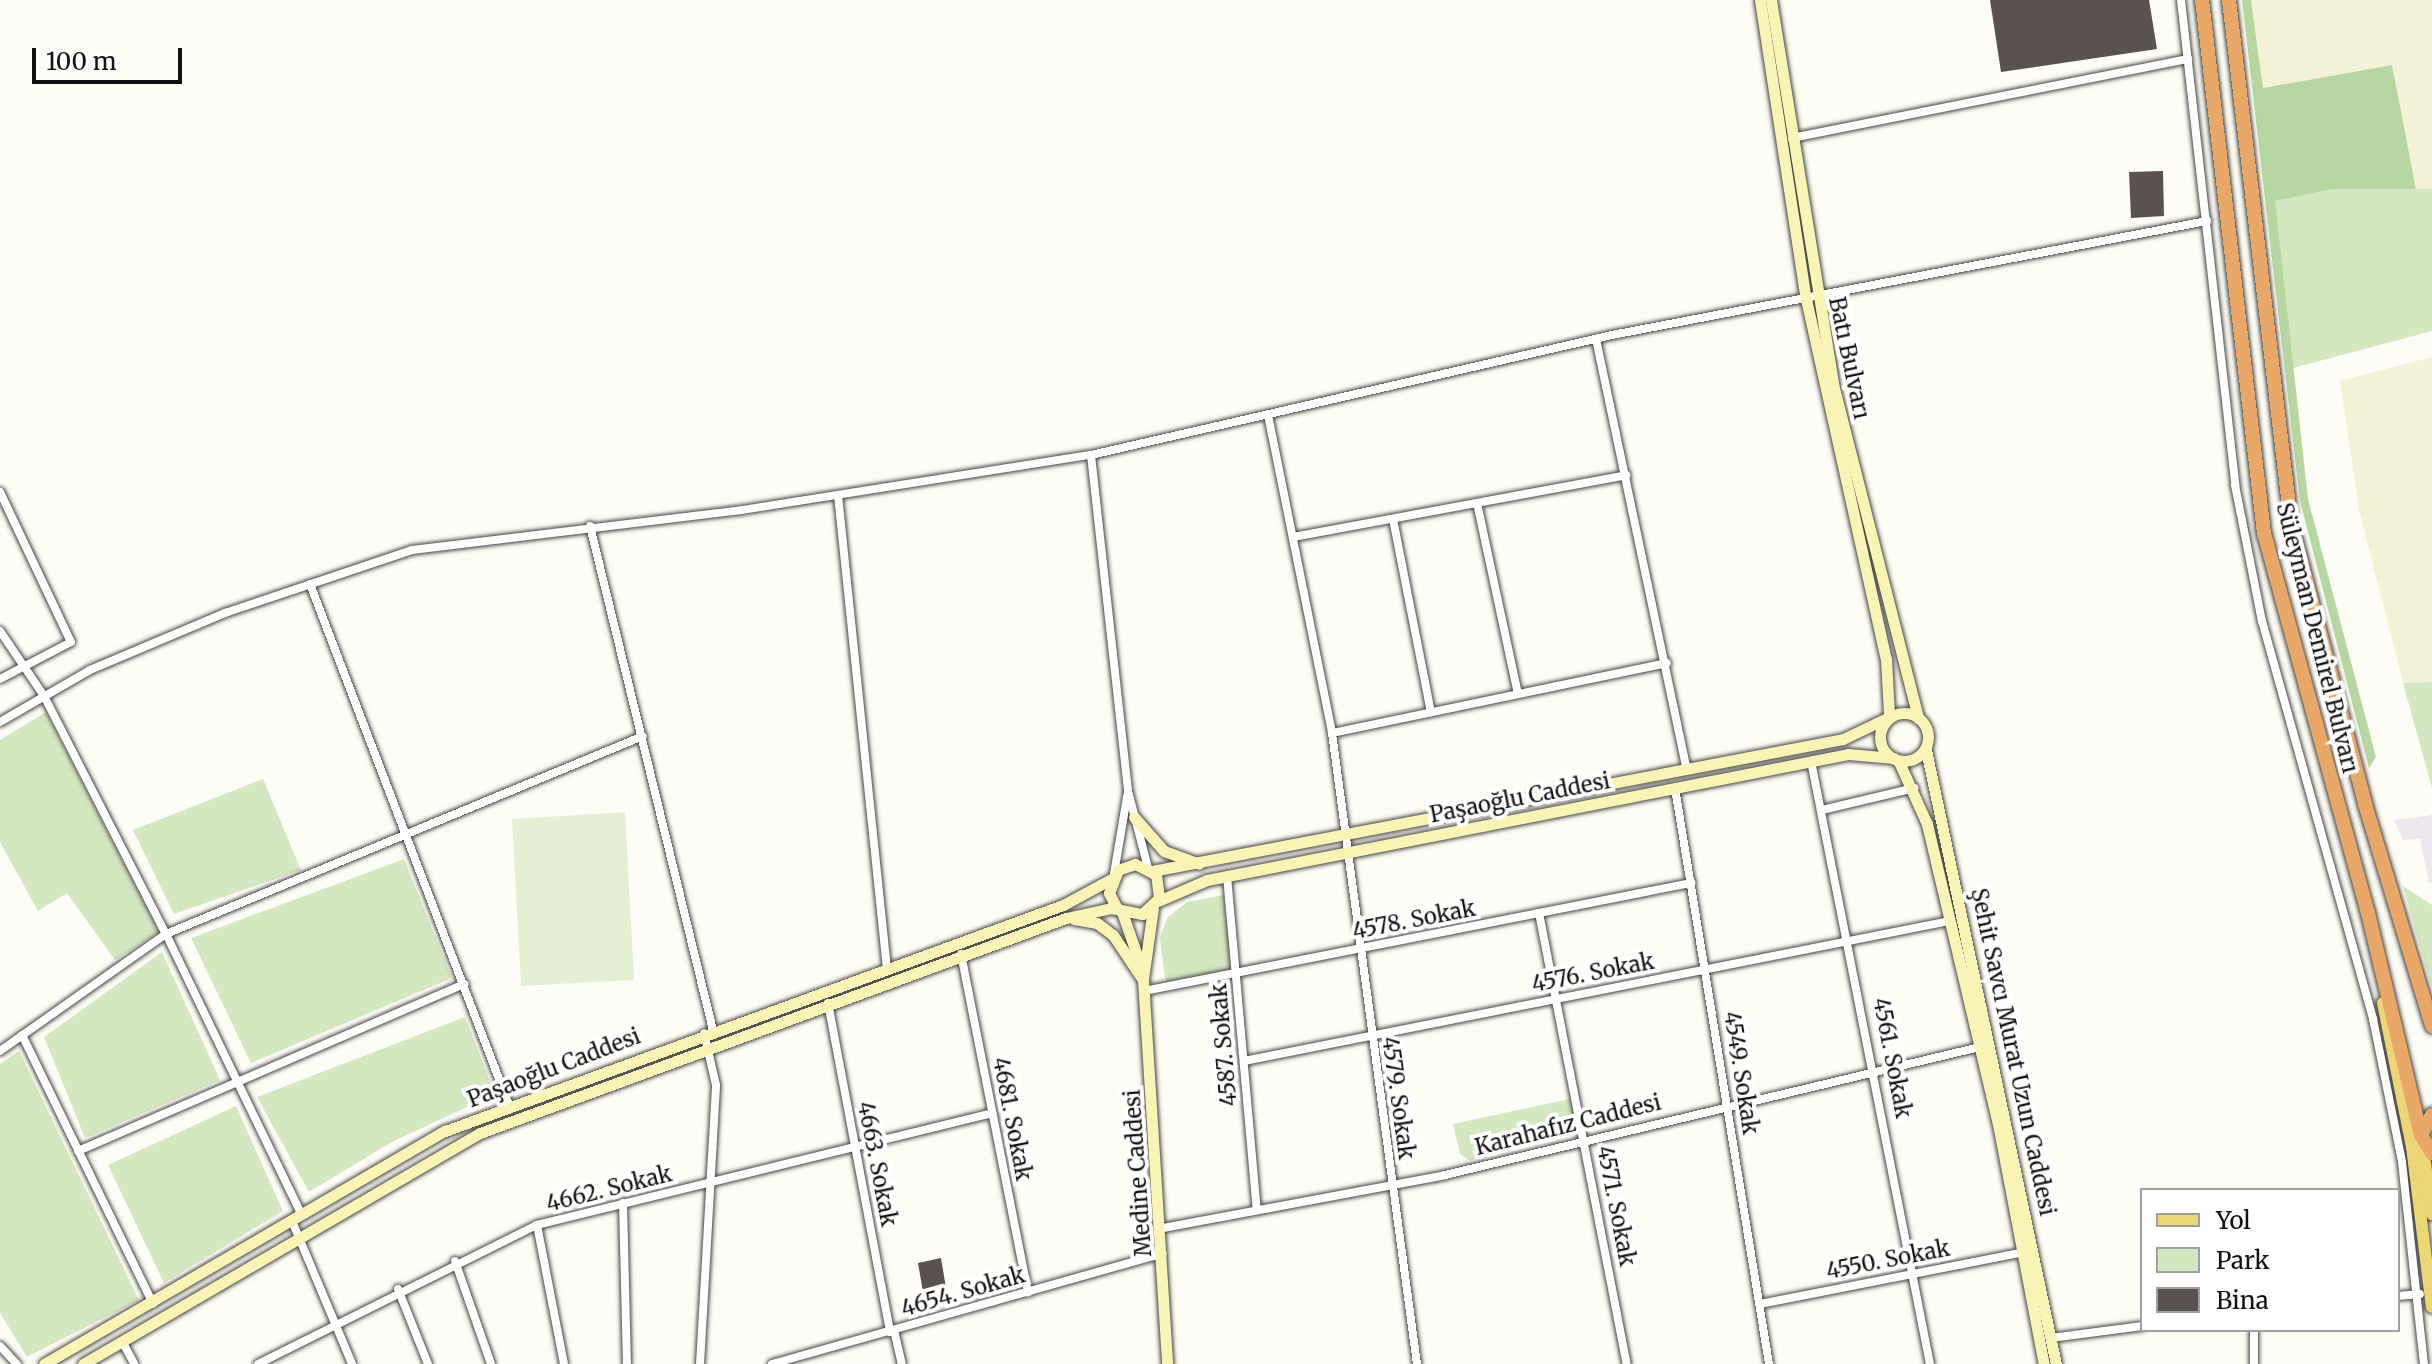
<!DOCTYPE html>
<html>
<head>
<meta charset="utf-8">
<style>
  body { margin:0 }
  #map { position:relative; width:2432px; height:1364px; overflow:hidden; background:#fefdf5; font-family:Merriweather,serif }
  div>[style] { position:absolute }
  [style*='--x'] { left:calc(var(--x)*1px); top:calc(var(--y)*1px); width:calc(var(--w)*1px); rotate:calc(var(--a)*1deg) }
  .industrial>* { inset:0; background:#eee6ee }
  .farmland>* { inset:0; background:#f3f2d6 }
  .green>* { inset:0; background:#d3e7c0 }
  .forest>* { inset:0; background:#b7d7a1 }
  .pitch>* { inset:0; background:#e4efd1 }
  .building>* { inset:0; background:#59524e }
  .roads { filter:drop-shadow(0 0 2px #444) drop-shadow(0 0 2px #444) }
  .street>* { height:8px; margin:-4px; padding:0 4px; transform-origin:4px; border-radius:4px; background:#fff }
  .secondary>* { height:11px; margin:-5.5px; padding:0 5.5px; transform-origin:5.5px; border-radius:5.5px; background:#f9f4b6 }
  .secondary>.ring { margin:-5.5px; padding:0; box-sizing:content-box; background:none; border:11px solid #f9f4b6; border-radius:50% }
  .primary>* { height:12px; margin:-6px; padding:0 6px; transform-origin:6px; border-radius:6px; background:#eed576 }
  .highway>* { height:14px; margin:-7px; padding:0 7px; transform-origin:7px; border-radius:7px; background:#e9a868 }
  span { translate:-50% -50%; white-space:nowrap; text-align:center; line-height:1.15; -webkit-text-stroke:8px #fff; paint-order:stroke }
  .street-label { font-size:22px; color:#111 }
  .legend { position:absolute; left:2140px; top:1188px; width:260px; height:144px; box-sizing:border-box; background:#fff; border:2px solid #a0a0a0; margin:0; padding:10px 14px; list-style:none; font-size:24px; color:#111 }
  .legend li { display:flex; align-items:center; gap:16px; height:40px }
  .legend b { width:40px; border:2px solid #a0a0a0 }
  .scale { position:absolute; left:32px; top:48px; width:150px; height:36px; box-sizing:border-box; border:4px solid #111; border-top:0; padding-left:10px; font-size:24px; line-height:28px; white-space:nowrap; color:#111; -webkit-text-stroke:6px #fff; paint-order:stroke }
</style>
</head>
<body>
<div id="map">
  <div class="industrial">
    <div style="clip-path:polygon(2432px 815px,2432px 882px,2429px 883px,2420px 839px,2403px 840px,2394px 820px)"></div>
  </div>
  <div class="farmland">
    <div style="clip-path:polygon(2251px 0,2432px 0,2432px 189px,2416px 189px,2392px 65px,2263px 88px)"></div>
    <div style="clip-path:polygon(2432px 357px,2432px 682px,2403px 683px,2359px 509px,2340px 381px)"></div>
  </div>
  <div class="green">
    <div style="clip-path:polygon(2333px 189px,2432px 189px,2432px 331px,2293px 368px,2274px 201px)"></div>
    <div style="clip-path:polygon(2432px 682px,2432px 788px,2403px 683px)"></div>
    <div style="clip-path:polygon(46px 712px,159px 932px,115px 960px,67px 893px,38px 911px,0 842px,0 740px)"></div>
    <div style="clip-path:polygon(263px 779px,301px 870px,174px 914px,133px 830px)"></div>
    <div style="clip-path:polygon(404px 859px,452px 978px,251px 1063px,191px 938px)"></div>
    <div style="clip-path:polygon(2403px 886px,2432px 905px,2432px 987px,2417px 936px)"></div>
    <div style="clip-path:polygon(1224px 895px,1232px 971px,1166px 985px,1160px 938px,1167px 918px,1187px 902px)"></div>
    <div style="clip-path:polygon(162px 952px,220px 1080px,85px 1138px,44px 1037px)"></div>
    <div style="clip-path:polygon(465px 1017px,495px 1094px,392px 1142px,309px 1192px,257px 1097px)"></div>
    <div style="clip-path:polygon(19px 1051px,139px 1300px,27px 1357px,0 1313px,0 1064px)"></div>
    <div style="clip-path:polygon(1574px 1098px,1584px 1129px,1470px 1161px,1460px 1154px,1453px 1124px)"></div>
    <div style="clip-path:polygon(236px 1106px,283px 1211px,164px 1283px,108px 1165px)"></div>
  </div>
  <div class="forest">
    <div style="clip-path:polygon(2242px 0,2251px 0,2263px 88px,2392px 65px,2416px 189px,2333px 189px,2275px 201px,2308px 499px,2376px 757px,2369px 768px,2300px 501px)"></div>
  </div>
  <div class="pitch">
    <div style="clip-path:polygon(625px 812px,634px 980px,521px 986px,512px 819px)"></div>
  </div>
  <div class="building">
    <div style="clip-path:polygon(1990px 0,2149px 0,2157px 49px,2001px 72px)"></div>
    <div style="clip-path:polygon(2163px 171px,2164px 216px,2131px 218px,2129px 172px)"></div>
    <div style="clip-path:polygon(941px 1258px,946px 1288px,923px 1292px,918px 1263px)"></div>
  </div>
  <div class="roads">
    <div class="street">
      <div style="--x:2181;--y:0;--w:488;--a:83.6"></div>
      <div style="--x:2235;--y:485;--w:139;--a:78.8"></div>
      <div style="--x:2262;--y:621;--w:413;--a:74.4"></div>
      <div style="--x:2373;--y:1019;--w:146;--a:78.5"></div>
      <div style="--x:2402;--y:1162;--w:203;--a:83.8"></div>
      <div style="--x:1792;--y:138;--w:404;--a:-11.3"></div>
      <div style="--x:1596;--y:339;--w:441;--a:78.1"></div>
      <div style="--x:1268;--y:415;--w:324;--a:78.6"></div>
      <div style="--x:1332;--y:733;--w:637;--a:82.33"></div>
      <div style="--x:1091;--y:455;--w:338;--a:83.7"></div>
      <div style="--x:0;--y:492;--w:166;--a:64.7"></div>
      <div style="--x:71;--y:642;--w:80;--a:152.5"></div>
      <div style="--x:838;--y:495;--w:474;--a:84.1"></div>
      <div style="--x:1477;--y:503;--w:195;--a:77.9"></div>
      <div style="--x:1393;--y:519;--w:197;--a:78.9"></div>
      <div style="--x:590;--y:526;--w:519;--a:76.29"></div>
      <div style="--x:1293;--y:537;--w:339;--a:-10.5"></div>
      <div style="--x:310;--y:584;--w:558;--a:69.1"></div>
      <div style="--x:0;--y:631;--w:78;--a:55.9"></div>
      <div style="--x:44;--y:696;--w:267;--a:62.9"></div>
      <div style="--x:166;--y:934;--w:516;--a:-22.54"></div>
      <div style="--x:0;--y:722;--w:104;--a:-30"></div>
      <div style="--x:90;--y:670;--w:147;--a:-22.9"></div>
      <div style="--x:225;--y:613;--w:197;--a:-18.6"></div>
      <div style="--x:412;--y:550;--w:332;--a:-6.9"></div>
      <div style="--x:742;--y:510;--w:353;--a:-9"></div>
      <div style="--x:1091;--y:455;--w:535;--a:-12.97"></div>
      <div style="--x:1612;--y:335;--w:606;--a:-10.85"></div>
      <div style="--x:1332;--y:733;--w:342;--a:-11.8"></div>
      <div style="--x:1811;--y:761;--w:615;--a:78.84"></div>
      <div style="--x:1675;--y:788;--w:584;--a:80.73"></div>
      <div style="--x:1822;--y:810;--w:95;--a:-13.4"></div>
      <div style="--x:1114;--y:874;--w:84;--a:-80.4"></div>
      <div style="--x:1128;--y:791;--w:80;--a:75.4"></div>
      <div style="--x:1227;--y:876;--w:335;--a:84.9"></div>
      <div style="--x:1539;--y:913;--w:460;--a:79"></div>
      <div style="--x:961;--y:954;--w:345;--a:78.8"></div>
      <div style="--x:1144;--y:991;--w:558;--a:-11.17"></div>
      <div style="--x:828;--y:1003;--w:335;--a:79.3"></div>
      <div style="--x:22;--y:1035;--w:299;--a:64"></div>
      <div style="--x:0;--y:1051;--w:203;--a:-35.2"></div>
      <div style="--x:166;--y:934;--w:312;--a:64.2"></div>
      <div style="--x:1244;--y:1061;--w:720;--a:-11.22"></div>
      <div style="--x:78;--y:1151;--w:421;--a:-23.4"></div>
      <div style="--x:623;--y:1203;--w:161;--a:88.6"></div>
      <div style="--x:292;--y:1221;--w:155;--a:67.2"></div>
      <div style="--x:537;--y:1225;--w:142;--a:79"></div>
      <div style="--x:1163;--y:1228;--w:287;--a:-10.6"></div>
      <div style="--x:1445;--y:1175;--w:550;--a:-13.46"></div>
      <div style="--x:455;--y:1261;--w:109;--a:70.7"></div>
      <div style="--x:398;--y:1289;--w:81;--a:68.2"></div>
      <div style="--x:2398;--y:1296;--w:22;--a:-5"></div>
      <div style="--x:1760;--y:1304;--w:269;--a:-11.1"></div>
      <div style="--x:894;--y:1330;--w:35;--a:77"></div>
      <div style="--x:2254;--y:1330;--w:34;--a:90"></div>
      <div style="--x:2051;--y:1338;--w:92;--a:-7.5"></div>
      <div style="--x:122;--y:1341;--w:26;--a:62"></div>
      <div style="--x:0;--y:1346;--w:25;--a:47"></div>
      <div style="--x:258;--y:1364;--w:312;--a:-26.5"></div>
      <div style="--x:537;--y:1225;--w:469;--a:-13.8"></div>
      <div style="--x:700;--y:1364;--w:279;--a:-86.7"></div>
      <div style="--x:716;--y:1085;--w:53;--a:-103"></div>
      <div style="--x:772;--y:1364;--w:406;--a:-15.8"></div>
    </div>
    <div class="secondary">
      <div style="--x:1760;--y:0;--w:303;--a:81.3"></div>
      <div style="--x:1806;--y:299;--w:369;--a:77.5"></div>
      <div style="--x:1886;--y:659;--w:55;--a:86.9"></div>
      <div style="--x:1771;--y:0;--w:389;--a:80.8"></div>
      <div style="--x:1833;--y:384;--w:345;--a:75.7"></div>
      <div class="ring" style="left:1880px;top:713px;width:37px;height:37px"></div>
      <div style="--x:1926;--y:750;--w:628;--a:78.05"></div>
      <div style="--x:1899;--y:762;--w:68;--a:65.7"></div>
      <div style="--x:1927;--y:824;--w:313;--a:76.7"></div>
      <div style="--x:1999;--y:1129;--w:239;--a:79.2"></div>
      <div style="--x:1134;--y:817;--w:45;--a:48.6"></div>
      <div style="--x:1164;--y:851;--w:37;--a:20"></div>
      <div style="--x:1152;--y:871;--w:703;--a:-10.81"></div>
      <div style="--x:1843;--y:739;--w:47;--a:-25.5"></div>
      <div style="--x:1158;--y:901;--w:53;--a:-23.2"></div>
      <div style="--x:1207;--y:880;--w:653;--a:-11.12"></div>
      <div style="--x:1848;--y:754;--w:46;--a:5"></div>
      <div style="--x:1122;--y:912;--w:55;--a:70.9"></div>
      <div style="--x:1074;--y:919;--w:23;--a:10"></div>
      <div style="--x:1097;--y:923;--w:20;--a:37"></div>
      <div style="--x:1113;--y:935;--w:54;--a:56.3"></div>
      <div style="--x:1143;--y:980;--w:385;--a:86.4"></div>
      <div style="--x:1143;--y:979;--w:72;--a:-82"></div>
      <div style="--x:44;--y:1364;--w:464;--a:-30.2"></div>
      <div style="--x:445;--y:1131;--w:658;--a:-20.09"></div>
      <div style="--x:1063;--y:905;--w:55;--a:-28.4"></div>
      <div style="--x:83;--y:1364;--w:459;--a:-30.2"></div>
      <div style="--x:480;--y:1133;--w:624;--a:-20.15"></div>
      <div style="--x:1066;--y:918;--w:46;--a:-12.5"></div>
      <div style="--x:1111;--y:908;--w:32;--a:11"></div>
      <div style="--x:1142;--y:914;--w:23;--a:-43"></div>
      <div style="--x:1159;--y:898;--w:23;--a:-97"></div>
      <div style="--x:1156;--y:875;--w:24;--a:-152"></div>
      <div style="--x:1135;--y:864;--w:18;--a:161"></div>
      <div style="--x:1118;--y:870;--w:25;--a:111"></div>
      <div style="--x:1109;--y:893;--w:18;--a:63"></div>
    </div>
    <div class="primary">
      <div style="--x:2383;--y:1003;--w:147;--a:78.6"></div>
      <div style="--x:2412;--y:1147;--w:161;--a:82.9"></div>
      <div style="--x:2422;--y:1142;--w:73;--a:82.1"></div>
    </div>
    <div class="highway">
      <div style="--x:2202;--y:0;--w:537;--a:83.37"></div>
      <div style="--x:2264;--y:533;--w:394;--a:74.7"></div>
      <div style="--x:2368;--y:913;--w:228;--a:76.6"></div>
      <div style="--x:2229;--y:0;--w:527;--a:83.24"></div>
      <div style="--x:2291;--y:523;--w:291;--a:75.2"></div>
      <div style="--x:2365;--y:804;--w:232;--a:73.2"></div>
      <div style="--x:2432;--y:1115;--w:23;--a:119"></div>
      <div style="--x:2421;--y:1135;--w:21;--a:59"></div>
    </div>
  </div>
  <div class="street-label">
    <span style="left:1849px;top:358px;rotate:78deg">Batı Bulvarı</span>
    <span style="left:2317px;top:638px;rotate:76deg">Süleyman Demirel Bulvarı</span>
    <span style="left:1520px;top:798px;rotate:-11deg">Paşaoğlu Caddesi</span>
    <span style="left:1414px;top:920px;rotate:-11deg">4578. Sokak</span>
    <span style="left:1593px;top:973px;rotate:-11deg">4576. Sokak</span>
    <span style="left:1224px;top:1045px;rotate:-95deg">4587. Sokak</span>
    <span style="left:2013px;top:1052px;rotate:78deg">Şehit Savcı Murat Uzun Caddesi</span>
    <span style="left:1892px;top:1058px;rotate:79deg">4561. Sokak</span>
    <span style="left:554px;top:1068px;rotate:-21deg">Paşaoğlu Caddesi</span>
    <span style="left:1741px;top:1073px;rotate:81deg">4549. Sokak</span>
    <span style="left:1398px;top:1098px;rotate:82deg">4579. Sokak</span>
    <span style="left:1012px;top:1119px;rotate:79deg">4681. Sokak</span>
    <span style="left:1568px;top:1125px;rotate:-14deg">Karahafız Caddesi</span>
    <span style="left:877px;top:1164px;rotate:79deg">4663. Sokak</span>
    <span style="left:1138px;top:1173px;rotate:-94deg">Medine Caddesi</span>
    <span style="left:609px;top:1189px;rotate:-14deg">4662. Sokak</span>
    <span style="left:1616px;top:1206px;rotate:79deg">4571. Sokak</span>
    <span style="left:1888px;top:1260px;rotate:-11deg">4550. Sokak</span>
    <span style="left:963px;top:1292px;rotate:-16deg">4654. Sokak</span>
  </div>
  <ul class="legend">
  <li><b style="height:10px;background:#eed576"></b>Yol</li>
  <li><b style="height:22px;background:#d3e7c0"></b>Park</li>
  <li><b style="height:22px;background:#59524e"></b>Bina</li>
  </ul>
  <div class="scale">100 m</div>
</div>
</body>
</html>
